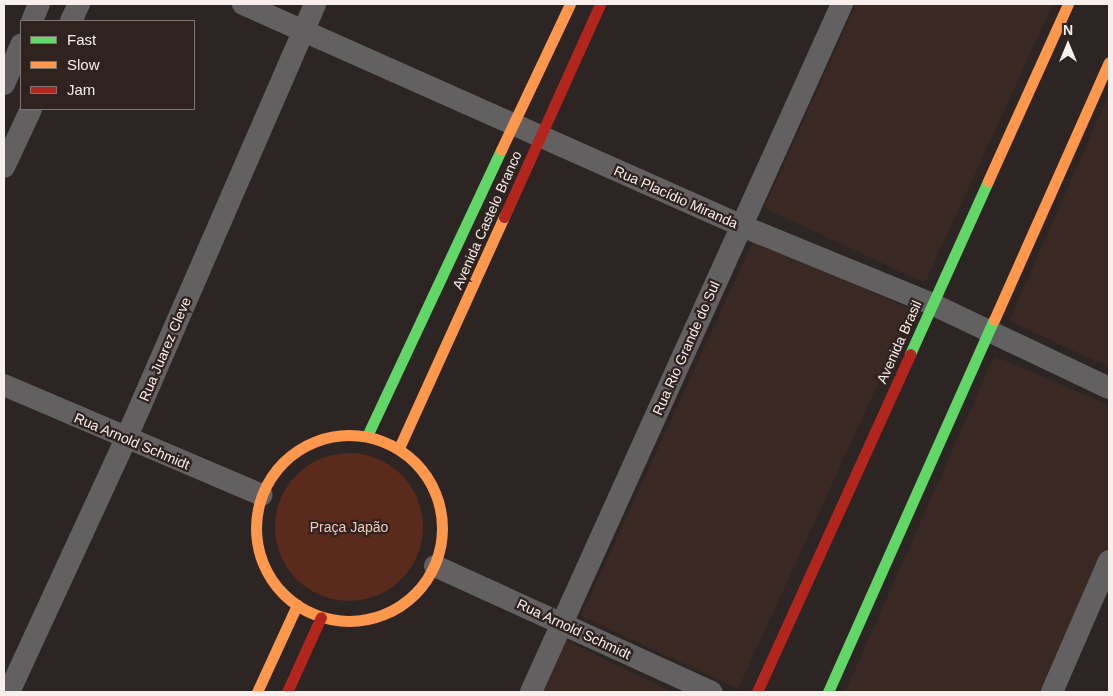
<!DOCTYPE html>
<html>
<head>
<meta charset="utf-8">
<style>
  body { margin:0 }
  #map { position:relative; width:1113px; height:696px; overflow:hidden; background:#2c2523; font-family:Arial,sans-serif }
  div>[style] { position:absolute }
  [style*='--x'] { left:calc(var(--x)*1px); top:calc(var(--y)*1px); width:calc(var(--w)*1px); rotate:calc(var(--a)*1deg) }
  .built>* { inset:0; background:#3a2823 }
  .green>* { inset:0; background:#5a2a1c }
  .round { border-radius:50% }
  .street>* { height:22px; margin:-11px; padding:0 11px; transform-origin:11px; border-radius:11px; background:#626061 }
  .fast>* { height:11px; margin:-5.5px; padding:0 5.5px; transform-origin:5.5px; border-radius:5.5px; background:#63d668 }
  .slow>* { height:11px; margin:-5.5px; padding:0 5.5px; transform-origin:5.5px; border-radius:5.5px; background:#ff974d }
  .slow>.ring { margin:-5.5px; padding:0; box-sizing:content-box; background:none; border:11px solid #ff974d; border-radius:50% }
  .jam>* { height:11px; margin:-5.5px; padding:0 5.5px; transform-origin:5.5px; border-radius:5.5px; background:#b3261e }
  span { translate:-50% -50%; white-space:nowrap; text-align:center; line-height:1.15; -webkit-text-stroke:4.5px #30231f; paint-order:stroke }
  .street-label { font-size:14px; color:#f8efec }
  .park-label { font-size:14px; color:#f8cbbd }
  .frame { position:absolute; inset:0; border:5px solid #f8efec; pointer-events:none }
  .legend { position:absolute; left:20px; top:20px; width:175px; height:90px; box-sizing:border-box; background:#30231f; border:1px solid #807571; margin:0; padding:6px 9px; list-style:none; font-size:15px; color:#f8efec }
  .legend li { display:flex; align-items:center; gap:10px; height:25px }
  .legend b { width:25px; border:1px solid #807571 }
  .north { position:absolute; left:1043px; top:20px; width:50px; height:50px; -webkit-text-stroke:4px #30231f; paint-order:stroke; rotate:0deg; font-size:14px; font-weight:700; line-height:20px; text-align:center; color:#f8efec }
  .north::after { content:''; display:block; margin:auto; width:18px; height:22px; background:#f8efec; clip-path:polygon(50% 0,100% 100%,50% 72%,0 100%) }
</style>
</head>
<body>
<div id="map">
  <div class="built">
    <div style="clip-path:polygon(856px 4px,1053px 4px,925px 283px,764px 208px)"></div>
    <div style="clip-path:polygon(1109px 94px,1109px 367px,1009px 321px)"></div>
    <div style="clip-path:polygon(754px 239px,912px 310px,738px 689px,581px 616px)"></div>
    <div style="clip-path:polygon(994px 356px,1109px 405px,1109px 542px,1043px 692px,845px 692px)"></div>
    <div style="clip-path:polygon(566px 640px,672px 692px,543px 692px)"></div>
  </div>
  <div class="green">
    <div class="round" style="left:275px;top:453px;width:148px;height:148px"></div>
  </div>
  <div class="street">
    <div style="--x:243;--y:4;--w:546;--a:23.98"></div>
    <div style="--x:742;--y:226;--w:205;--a:22.3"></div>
    <div style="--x:932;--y:304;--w:196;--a:25.4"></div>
    <div style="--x:32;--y:21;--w:18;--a:-68"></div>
    <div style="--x:71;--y:21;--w:19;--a:-65"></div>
    <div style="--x:4;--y:84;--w:43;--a:-66.4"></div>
    <div style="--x:4;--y:167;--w:64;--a:-65"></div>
    <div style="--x:4;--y:385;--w:280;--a:23.1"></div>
    <div style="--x:435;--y:566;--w:304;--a:24.5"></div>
    <div style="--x:9;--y:692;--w:279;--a:-65.2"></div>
    <div style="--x:126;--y:439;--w:474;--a:-66.5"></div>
    <div style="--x:531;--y:692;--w:755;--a:-65.68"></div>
    <div style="--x:1052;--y:692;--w:143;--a:-66.5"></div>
  </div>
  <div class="fast">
    <div style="--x:910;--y:354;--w:190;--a:-65.7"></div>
    <div style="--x:367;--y:436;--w:316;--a:-64.9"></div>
    <div style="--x:828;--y:692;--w:407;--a:-66"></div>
  </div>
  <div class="slow">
    <div style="--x:501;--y:150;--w:161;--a:-64.7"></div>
    <div style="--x:988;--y:181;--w:194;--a:-65.7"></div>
    <div style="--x:994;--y:320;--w:282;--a:-66"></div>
    <div class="ring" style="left:256px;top:435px;width:175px;height:175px"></div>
    <div style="--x:399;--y:448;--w:254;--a:-65.6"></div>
    <div style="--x:257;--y:692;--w:96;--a:-65.3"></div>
  </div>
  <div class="jam">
    <div style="--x:504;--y:217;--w:234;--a:-65.7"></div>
    <div style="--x:287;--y:692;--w:82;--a:-65.6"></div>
    <div style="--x:757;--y:692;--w:371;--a:-65.6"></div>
  </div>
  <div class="street-label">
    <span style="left:676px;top:197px;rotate:24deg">Rua Placídio Miranda</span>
    <span style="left:487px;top:220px;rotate:-66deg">Avenida Castelo Branco</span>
    <span style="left:899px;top:342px;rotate:-66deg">Avenida Brasil</span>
    <span style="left:686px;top:348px;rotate:-66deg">Rua Rio Grande do Sul</span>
    <span style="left:165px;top:349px;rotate:-67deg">Rua Juarez Cleve</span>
    <span style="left:132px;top:441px;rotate:23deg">Rua Arnold Schmidt</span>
    <span style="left:574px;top:629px;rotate:25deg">Rua Arnold Schmidt</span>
  </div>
  <div class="park-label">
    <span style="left:349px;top:527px">Praça Japão</span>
  </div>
  <div class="frame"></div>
  <ul class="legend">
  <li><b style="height:6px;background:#63d668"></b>Fast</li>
  <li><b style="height:6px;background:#ff974d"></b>Slow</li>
  <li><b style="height:6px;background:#b3261e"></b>Jam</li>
  </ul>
  <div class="north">N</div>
</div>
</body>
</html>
